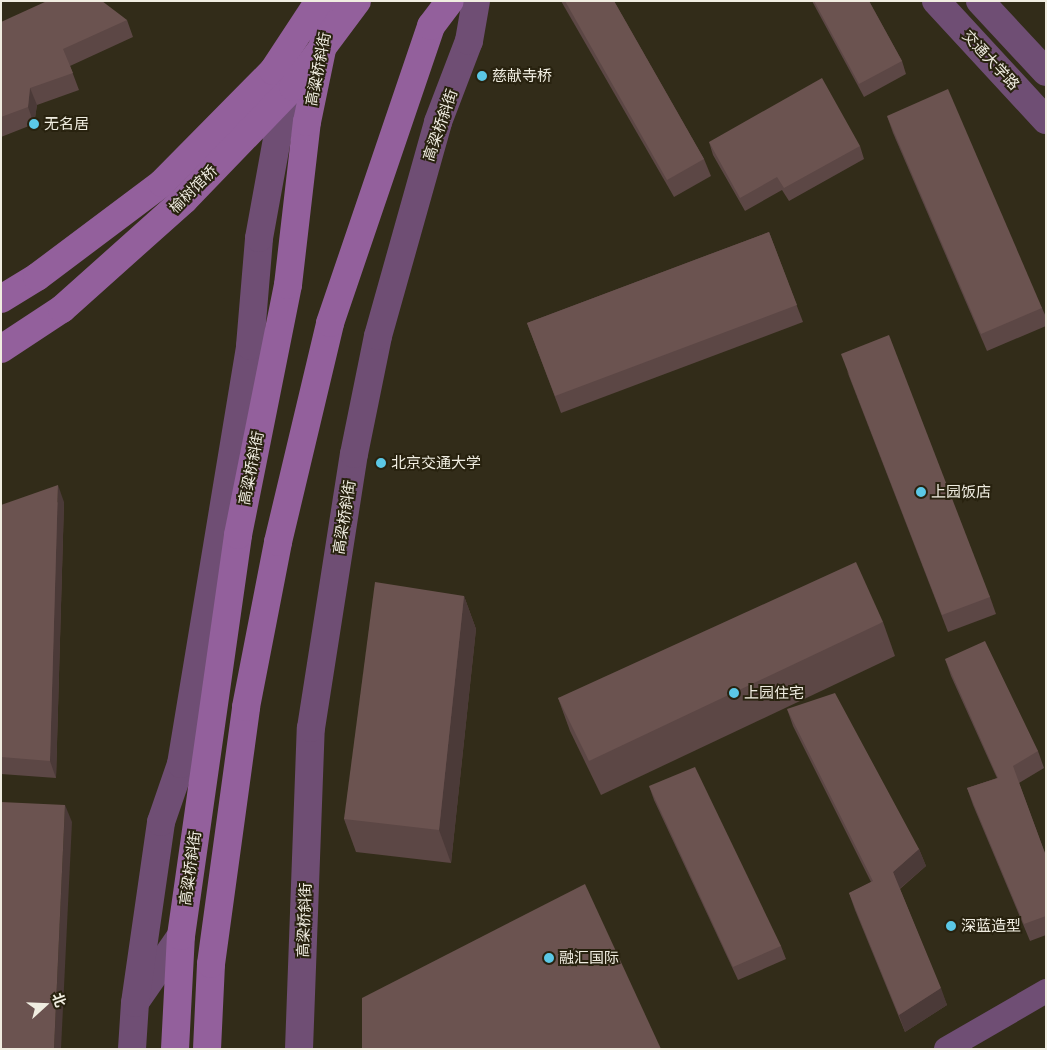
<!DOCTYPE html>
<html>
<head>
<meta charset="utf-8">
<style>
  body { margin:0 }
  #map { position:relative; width:1047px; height:1050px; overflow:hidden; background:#322c19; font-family:Barlow,"Noto Sans SC",sans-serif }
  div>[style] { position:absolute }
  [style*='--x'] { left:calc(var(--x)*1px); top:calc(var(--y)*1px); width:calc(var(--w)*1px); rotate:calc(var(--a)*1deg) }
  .minor>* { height:24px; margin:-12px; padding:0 12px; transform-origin:12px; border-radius:12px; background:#6f4e74 }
  .tertiary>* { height:28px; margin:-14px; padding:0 14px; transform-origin:14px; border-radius:14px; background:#6f4e74 }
  .secondary>* { height:28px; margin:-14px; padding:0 14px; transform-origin:14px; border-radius:14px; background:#93609c }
  .secondary-bridge>* { height:28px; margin:-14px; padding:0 14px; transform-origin:14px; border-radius:14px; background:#93609c }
  .wall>* { inset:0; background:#5c4745 }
  .shaded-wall>* { inset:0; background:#4b3a38 }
  .building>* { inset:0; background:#6b5350 }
  .dots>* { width:14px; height:14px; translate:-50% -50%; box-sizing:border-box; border:2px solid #28220f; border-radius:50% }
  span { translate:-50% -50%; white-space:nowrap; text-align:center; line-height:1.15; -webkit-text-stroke:4px #28220f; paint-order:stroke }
  .street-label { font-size:15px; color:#f0ede1 }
  .poi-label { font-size:15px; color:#f0ede1 }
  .left { translate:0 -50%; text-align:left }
  .frame { position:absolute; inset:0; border:2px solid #f0ede1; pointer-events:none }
  .north { position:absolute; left:20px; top:980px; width:50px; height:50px; -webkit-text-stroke:4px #28220f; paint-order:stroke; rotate:70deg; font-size:14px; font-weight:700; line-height:20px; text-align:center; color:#f0ede1 }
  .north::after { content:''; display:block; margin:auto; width:18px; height:22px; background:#f0ede1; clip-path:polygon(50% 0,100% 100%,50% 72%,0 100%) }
</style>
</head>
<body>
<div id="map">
  <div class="minor">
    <div style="--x:946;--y:1049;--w:116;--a:-30.1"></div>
  </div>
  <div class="tertiary">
    <div style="--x:936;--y:1;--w:162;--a:47.3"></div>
    <div style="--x:980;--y:1;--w:97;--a:47.1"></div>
    <div style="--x:138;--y:998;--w:75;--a:-55.3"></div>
    <div style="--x:132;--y:1049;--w:46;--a:-86.3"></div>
    <div style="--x:135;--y:1003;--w:183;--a:-81.8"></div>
    <div style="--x:161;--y:822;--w:61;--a:-71"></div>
    <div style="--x:181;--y:764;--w:424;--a:-80.6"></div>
    <div style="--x:250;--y:346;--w:108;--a:-85.2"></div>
    <div style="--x:259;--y:238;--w:157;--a:-79.7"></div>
    <div style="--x:299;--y:1049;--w:321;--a:-87.9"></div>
    <div style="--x:311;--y:728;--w:277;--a:-81.1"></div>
    <div style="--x:354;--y:454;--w:120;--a:-78.5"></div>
    <div style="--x:378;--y:336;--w:222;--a:-74.3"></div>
    <div style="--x:438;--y:122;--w:87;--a:-69.1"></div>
    <div style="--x:469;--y:41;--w:41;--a:-80.1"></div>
  </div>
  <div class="secondary">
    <div style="--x:175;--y:1049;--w:113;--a:-87"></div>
    <div style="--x:181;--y:936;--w:405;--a:-81.9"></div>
    <div style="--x:238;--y:535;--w:255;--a:-78.7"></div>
    <div style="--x:288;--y:285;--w:164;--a:-83.4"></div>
    <div style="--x:307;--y:122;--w:124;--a:-78.3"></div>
    <div style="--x:207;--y:1049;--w:85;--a:-87.3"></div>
    <div style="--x:211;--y:964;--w:259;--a:-82.2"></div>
    <div style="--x:246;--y:707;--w:168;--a:-79"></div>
    <div style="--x:278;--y:542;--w:225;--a:-76.6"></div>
    <div style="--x:330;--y:323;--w:314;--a:-71.2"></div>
    <div style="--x:431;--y:26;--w:31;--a:-53"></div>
  </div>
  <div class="secondary-bridge">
    <div style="--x:1;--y:299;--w:42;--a:-31.4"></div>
    <div style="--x:37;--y:277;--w:156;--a:-36.9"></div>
    <div style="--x:162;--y:183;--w:158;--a:-45.3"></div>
    <div style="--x:273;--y:71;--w:84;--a:-56.7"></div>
    <div style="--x:1;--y:349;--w:73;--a:-33.3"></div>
    <div style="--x:62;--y:309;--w:164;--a:-41.8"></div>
    <div style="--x:184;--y:200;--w:157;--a:-46"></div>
    <div style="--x:293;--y:87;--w:107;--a:-53.3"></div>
  </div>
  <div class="wall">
    <div style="clip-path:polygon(561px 1px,614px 1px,704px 159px,711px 176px,674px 197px)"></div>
    <div style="clip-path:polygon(812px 1px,869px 1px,902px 61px,906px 74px,864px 97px)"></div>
    <div style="clip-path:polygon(127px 20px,133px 37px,70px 66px,79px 90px,37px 105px,34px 124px,1px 137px,1px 22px)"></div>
    <div style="clip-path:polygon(887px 116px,1042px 308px,1046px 317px,1046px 326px,987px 351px,893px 133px)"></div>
    <div style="clip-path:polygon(709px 142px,860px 146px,864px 159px,789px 201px,782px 190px,745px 211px,713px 155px)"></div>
    <div style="clip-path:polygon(769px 232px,803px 322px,561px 413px,527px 323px)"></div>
    <div style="clip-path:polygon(847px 371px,990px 597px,996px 614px,948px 632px)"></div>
    <div style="clip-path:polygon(64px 502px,56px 778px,1px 774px,1px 505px)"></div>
    <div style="clip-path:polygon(464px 596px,476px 629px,451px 863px,356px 852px,344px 819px)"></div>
    <div style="clip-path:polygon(883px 622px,895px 656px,601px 795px,570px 731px,558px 698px)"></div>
    <div style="clip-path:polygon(945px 659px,1038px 751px,1044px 768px,1019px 783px,1046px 856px,1046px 935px,1030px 941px,973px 805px,967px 788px,997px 778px,951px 676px)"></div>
    <div style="clip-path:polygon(787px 709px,919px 849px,926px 866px,900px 889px,947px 1005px,905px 1032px,855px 910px,849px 893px,871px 882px,793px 726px)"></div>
    <div style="clip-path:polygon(649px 786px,781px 946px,786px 959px,738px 980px,654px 800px)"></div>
  </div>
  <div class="shaded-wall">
    <div style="clip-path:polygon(30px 88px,37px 105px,34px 124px,28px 107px)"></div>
    <div style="clip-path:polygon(58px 485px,64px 502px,56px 778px,50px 761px)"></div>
    <div style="clip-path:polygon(464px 596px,476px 629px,451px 863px,439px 830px)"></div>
    <div style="clip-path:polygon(65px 805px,72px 822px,61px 1049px,54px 1049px)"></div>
    <div style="clip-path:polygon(919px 849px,926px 866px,899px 889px,893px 872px)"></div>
    <div style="clip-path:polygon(941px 988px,947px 1005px,905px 1032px,899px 1015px)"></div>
  </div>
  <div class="building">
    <div style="clip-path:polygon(47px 1px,102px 1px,127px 20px,63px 49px,73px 73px,30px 88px,28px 107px,1px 117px,1px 22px)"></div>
    <div style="clip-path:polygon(565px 1px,614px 1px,704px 159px,667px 180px)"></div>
    <div style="clip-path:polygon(814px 1px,869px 1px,902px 61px,859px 84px)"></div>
    <div style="clip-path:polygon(822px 78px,860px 146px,784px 188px,777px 177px,740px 198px,709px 142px)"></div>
    <div style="clip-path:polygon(948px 89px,1042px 308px,981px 334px,887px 116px)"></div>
    <div style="clip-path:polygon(769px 232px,797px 305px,555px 396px,527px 323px)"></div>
    <div style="clip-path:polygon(889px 335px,990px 597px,942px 615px,841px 354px)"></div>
    <div style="clip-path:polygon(58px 485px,50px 761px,1px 757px,1px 505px)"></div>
    <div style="clip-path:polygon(856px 562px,883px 622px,589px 761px,558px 698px)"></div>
    <div style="clip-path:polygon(375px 582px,464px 596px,439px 830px,344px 819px)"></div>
    <div style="clip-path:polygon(985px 641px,1038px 751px,1013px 766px,1046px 856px,1046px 916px,1024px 924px,967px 788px,998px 778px,945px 659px)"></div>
    <div style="clip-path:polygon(835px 693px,919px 849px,893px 872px,941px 988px,899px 1015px,849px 893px,873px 881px,787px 709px)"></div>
    <div style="clip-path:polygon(695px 767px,781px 946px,733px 967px,649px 786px)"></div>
    <div style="clip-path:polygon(1px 802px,65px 805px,54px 1049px,1px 1049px)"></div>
    <div style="clip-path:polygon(585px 884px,661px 1049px,362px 1049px,362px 998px)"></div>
  </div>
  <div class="dots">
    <div style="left:482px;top:76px;background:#5bc8e6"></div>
    <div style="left:34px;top:124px;background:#5bc8e6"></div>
    <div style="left:381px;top:463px;background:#5bc8e6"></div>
    <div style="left:921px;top:492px;background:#5bc8e6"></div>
    <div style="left:734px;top:693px;background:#5bc8e6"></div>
    <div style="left:951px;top:926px;background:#5bc8e6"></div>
    <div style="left:549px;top:958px;background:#5bc8e6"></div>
  </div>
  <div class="street-label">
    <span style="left:991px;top:60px;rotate:47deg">交通大学路</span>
    <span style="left:318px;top:69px;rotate:-79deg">高粱桥斜街</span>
    <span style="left:440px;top:125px;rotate:-71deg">高梁桥斜街</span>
    <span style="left:193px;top:189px;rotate:-45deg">榆树馆桥</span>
    <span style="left:251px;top:468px;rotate:-79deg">高粱桥斜街</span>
    <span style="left:344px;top:517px;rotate:-81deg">高梁桥斜街</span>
    <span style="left:190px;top:868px;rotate:-82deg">高粱桥斜街</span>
    <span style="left:304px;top:920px;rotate:-88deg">高梁桥斜街</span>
  </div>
  <div class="poi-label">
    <span class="left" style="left:492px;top:76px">慈献寺桥</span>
    <span class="left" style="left:44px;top:124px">无名居</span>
    <span class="left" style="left:391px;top:463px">北京交通大学</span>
    <span class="left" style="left:931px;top:492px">上园饭店</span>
    <span class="left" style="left:744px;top:693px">上园住宅</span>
    <span class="left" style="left:961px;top:926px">深蓝造型</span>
    <span class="left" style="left:559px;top:958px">融汇国际</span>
  </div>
  <div class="frame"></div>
  <div class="north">北</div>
</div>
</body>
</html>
